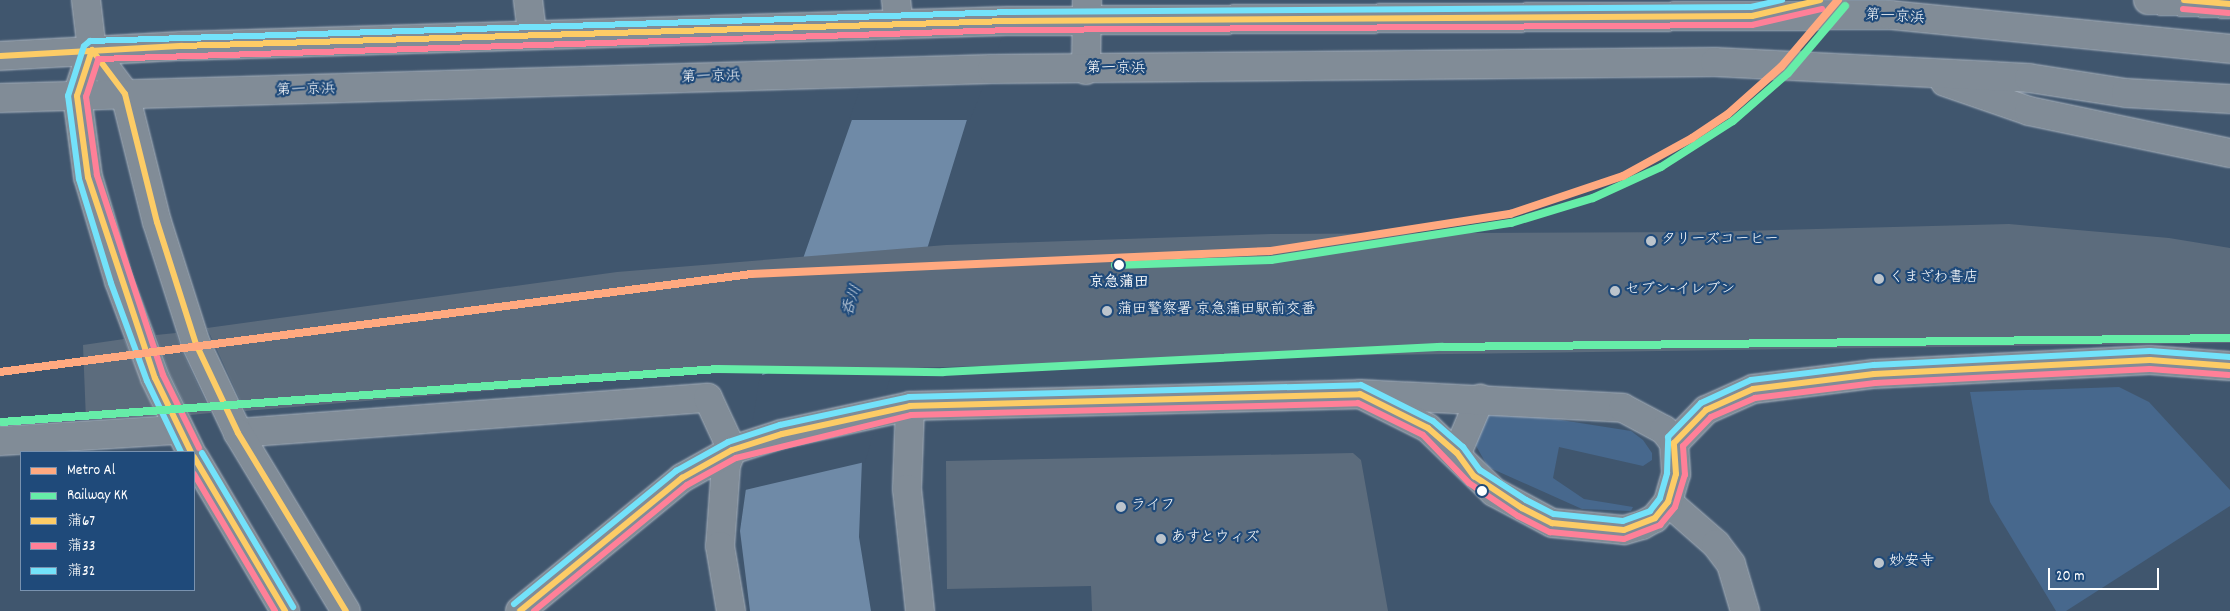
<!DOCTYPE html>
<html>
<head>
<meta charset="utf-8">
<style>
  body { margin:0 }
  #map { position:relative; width:2230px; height:611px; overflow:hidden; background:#40566e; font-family:Dekko,"Klee One",sans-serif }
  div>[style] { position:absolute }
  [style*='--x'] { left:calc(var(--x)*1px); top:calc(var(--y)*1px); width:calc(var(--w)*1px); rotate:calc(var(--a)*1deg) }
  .green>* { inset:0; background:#47688d }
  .water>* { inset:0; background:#6f8aa7 }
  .pier>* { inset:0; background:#40566e }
  .building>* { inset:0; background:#5c6c7d }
  .roads { filter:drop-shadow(0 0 1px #a9b3be) drop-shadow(0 0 1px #a9b3be) }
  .street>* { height:28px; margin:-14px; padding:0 14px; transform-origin:14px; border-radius:14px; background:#818c97 }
  .secondary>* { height:28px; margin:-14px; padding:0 14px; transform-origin:14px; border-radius:14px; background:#818c97 }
  .primary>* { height:28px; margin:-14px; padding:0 14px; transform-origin:14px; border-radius:14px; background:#818c97 }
  .highway>* { height:28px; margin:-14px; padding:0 14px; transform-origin:14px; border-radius:14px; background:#818c97 }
  .bus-1>* { height:6px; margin:-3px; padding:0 3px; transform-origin:3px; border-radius:3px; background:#fdcc66 }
  .bus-2>* { height:6px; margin:-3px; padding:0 3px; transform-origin:3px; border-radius:3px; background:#ff8098 }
  .bus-3>* { height:6px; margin:-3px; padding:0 3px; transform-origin:3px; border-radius:3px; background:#73e2fa }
  .rail-1>* { height:8px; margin:-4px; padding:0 4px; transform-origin:4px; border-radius:4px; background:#66eda8 }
  .metro-1>* { height:8px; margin:-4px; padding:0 4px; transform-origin:4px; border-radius:4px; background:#ffa980 }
  .dots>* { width:14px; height:14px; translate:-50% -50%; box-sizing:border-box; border:2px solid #1f4a7a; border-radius:50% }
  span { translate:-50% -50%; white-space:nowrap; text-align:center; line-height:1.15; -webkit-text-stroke:4.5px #1f4a7a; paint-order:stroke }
  .street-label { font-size:15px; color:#fff }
  .poi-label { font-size:15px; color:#fff }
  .left { translate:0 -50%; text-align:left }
  .stop-label { font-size:15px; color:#fff; font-weight:700 }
  .water-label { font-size:16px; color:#d5dde6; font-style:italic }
  .legend { position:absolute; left:20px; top:451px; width:175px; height:140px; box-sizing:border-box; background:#1f4a7a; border:1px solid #7992af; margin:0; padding:6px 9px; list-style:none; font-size:15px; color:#fff }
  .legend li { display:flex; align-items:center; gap:10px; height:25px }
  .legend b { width:25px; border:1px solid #7992af }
  .scale { position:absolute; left:2048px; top:568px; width:111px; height:22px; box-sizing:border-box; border:2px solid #fff; border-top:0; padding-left:6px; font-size:15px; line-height:18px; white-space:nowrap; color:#fff; -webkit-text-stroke:4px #1f4a7a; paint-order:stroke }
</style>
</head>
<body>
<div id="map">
  <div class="green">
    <div style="clip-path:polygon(2119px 387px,2149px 402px,2230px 490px,2230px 506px,2066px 611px,2056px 611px,1990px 502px,1970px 392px)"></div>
    <div style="clip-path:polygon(1497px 410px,1631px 431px,1643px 440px,1652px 453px,1652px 460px,1643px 466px,1559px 447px,1553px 478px,1584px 499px,1633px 507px,1631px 511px,1582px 509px,1488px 467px,1475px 444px,1485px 417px)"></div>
  </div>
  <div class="water">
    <div style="clip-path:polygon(861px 94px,969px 113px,862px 460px,859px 537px,871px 611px,750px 611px,740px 531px,762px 375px)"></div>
  </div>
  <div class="pier">
    <div style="clip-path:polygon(892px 0,1017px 0,970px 120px,849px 120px)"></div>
    <div style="clip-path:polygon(899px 326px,897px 355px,865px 462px,741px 491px,760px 376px)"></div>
  </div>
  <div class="building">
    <div style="clip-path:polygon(2009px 224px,2169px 238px,2230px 248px,2230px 343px,1375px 355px,690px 374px,245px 411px,207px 328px,617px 272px,946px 245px,1271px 234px,1706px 232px)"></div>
    <div style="clip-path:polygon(176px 333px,182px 351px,211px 413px,190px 415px,169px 372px,156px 335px)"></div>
    <div style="clip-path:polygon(124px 339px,156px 416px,86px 420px,83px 345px)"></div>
    <div style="clip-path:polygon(1353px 453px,1361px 460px,1388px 611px,1092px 611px,1091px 586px,947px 589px,946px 461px)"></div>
  </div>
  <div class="roads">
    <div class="street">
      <div style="--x:528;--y:0;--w:34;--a:83"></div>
      <div style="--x:896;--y:0;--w:24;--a:83"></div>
      <div style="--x:1086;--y:70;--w:70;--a:-89.2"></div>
      <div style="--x:238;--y:433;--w:471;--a:-4.3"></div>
      <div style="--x:708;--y:398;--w:57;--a:65.2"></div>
      <div style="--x:732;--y:450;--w:16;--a:112"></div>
      <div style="--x:726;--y:465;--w:81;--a:94.2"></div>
      <div style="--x:720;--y:546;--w:66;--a:80.4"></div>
      <div style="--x:0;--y:441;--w:177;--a:-3.6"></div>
      <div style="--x:1668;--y:502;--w:64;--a:41.2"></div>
      <div style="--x:1716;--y:544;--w:25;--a:53"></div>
      <div style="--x:1731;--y:564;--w:49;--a:73.4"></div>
    </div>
    <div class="secondary">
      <div style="--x:86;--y:0;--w:50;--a:83.2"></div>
      <div style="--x:910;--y:406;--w:83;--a:92.1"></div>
      <div style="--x:907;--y:489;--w:123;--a:83.9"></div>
      <div style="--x:1674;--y:443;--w:46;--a:-45.9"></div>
      <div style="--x:1706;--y:410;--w:51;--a:-24.1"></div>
      <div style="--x:1753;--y:389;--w:122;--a:-7.1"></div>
      <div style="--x:1874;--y:374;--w:276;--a:-2.9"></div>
      <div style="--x:2150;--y:360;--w:80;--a:4.3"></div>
      <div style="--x:1457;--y:453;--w:59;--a:-66.9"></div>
      <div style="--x:520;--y:611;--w:210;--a:-39.4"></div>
      <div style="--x:682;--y:478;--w:57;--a:-29.2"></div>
      <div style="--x:732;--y:450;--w:52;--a:-17.7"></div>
      <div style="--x:782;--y:434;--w:131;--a:-12.3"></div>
      <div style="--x:910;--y:406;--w:450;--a:-1.5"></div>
      <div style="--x:1360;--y:394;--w:263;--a:3"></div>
      <div style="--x:1623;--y:408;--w:47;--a:28.2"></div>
      <div style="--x:1664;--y:430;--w:16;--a:52"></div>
      <div style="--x:1674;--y:443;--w:31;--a:86"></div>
      <div style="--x:1676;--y:474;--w:29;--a:106"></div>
      <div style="--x:1668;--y:502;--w:21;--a:129"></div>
      <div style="--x:1655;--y:518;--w:15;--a:152"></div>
      <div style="--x:1642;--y:525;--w:19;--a:164"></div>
      <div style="--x:1624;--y:530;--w:72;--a:-174.4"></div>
      <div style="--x:1552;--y:523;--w:66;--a:-151.9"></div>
      <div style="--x:1494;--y:492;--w:92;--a:-135.9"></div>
      <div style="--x:1428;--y:428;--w:76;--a:-153.4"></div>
    </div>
    <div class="primary">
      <div style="--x:92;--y:50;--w:55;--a:53.1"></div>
      <div style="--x:125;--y:94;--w:132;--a:76"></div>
      <div style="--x:157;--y:222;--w:128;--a:72.3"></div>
      <div style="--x:196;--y:344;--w:98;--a:64.7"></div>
      <div style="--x:238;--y:433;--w:208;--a:58.8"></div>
      <div style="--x:92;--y:50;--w:48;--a:108.1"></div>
      <div style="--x:77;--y:96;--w:82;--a:82.3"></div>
      <div style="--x:88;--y:177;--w:109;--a:73.4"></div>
      <div style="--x:119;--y:281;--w:103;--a:69.6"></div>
      <div style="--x:155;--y:378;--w:82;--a:64.1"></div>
      <div style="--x:194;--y:457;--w:179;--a:59.4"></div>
    </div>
    <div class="highway">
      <div style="--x:2148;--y:0;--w:82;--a:2.8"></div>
      <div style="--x:0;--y:56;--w:181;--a:-3.2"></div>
      <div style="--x:181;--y:46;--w:830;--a:-1.73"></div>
      <div style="--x:1011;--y:21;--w:880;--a:-0.39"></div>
      <div style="--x:1891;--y:15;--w:341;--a:5.7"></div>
      <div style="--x:1945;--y:82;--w:89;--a:19"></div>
      <div style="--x:2029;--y:111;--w:205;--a:11.8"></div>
      <div style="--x:0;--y:98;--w:992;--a:-1.67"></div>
      <div style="--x:992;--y:69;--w:723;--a:-0.55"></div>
      <div style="--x:1715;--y:62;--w:314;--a:2.9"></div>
      <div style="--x:2029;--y:78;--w:98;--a:8.8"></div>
      <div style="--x:2126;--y:93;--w:104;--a:3.3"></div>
    </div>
  </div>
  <div class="bus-1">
    <div style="--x:2184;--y:0;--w:46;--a:5"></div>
    <div style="--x:92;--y:50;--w:55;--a:53.1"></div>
    <div style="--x:125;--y:94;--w:132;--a:76"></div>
    <div style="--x:157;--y:222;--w:128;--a:72.3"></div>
    <div style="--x:196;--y:344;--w:98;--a:64.7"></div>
    <div style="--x:238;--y:433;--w:208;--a:58.8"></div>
    <div style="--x:92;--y:50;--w:48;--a:108.1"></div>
    <div style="--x:77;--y:96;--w:82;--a:82.3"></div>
    <div style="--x:88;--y:177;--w:212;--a:71.6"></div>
    <div style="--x:155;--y:378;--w:82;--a:64.1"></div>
    <div style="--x:0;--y:56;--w:181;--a:-3.2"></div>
    <div style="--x:181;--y:46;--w:830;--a:-1.73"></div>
    <div style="--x:1011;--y:21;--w:741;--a:-0.39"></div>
    <div style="--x:1752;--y:16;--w:70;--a:-13.2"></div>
    <div style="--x:194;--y:457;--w:179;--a:59.4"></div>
    <div style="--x:520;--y:611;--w:210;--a:-39.4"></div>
    <div style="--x:682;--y:478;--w:57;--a:-29.2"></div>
    <div style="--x:732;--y:450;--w:52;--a:-17.7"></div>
    <div style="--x:782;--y:434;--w:131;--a:-12.3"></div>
    <div style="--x:910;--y:406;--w:450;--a:-1.5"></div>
    <div style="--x:1360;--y:394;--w:76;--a:26.6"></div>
    <div style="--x:1428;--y:428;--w:38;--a:41"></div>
    <div style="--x:1457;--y:453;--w:29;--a:54"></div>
    <div style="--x:1474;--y:476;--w:58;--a:33.7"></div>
    <div style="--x:1522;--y:508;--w:34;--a:27"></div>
    <div style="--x:1552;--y:523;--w:72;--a:5.6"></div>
    <div style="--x:1624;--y:530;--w:33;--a:-21"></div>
    <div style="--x:1655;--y:518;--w:21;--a:-51"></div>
    <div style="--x:1668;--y:502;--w:29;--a:-74"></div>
    <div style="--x:1676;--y:474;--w:31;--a:-94"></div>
    <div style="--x:1674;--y:443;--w:46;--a:-45.9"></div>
    <div style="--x:1706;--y:410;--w:51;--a:-24.1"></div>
    <div style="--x:1753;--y:389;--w:122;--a:-7.1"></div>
    <div style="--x:1874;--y:374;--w:276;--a:-2.9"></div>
    <div style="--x:2150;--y:360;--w:80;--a:4.3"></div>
  </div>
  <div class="bus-2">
    <div style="--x:2183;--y:9;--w:46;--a:5"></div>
    <div style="--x:199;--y:448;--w:81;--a:-116.3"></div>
    <div style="--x:163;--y:375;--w:211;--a:-108.3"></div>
    <div style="--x:97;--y:175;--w:79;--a:-98"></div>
    <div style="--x:86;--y:97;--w:40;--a:-72"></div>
    <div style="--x:98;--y:59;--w:913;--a:-1.82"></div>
    <div style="--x:1011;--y:30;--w:741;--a:-0.39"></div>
    <div style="--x:1752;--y:25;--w:72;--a:-12.9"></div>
    <div style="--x:194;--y:474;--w:159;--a:59.4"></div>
    <div style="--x:534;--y:611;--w:198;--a:-39.5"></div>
    <div style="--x:687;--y:485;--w:56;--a:-28.9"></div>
    <div style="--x:736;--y:458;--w:180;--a:-13.8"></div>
    <div style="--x:911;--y:415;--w:447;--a:-1.5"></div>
    <div style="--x:1358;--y:403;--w:72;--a:26.2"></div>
    <div style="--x:1423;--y:435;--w:66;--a:46.2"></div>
    <div style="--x:1469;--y:483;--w:59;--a:34"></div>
    <div style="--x:1518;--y:516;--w:36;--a:27"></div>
    <div style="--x:1550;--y:532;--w:74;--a:5.4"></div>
    <div style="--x:1624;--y:539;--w:39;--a:-21"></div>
    <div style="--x:1660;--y:525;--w:23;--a:-50"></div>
    <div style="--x:1675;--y:507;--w:34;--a:-73"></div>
    <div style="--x:1685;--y:475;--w:29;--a:-94"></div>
    <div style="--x:1683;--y:446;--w:40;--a:-46"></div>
    <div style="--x:1711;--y:417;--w:48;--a:-23.4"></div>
    <div style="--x:1755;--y:398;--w:121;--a:-7.1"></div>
    <div style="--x:1875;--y:383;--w:275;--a:-2.9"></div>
    <div style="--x:2150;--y:369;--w:79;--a:4.3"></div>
  </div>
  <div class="bus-3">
    <div style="--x:181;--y:452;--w:79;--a:-115.6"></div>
    <div style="--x:147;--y:381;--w:104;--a:-110.2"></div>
    <div style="--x:111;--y:283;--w:109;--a:-107.1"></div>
    <div style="--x:79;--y:179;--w:84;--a:-97.5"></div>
    <div style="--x:68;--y:96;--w:52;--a:-72.3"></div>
    <div style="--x:84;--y:46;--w:8;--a:-40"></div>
    <div style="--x:90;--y:41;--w:921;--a:-1.8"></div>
    <div style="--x:1011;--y:12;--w:740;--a:-0.39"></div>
    <div style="--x:1751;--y:7;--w:32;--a:-13"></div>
    <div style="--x:202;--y:453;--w:179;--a:59.4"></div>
    <div style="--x:514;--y:604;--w:210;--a:-39.4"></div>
    <div style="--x:676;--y:471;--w:60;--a:-29.1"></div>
    <div style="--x:728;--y:442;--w:55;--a:-18.1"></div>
    <div style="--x:780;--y:425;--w:132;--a:-12.2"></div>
    <div style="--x:909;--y:397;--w:452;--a:-1.5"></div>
    <div style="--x:1361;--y:385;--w:80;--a:26.6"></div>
    <div style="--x:1433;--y:421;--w:40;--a:41"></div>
    <div style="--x:1463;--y:447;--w:29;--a:54"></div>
    <div style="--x:1480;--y:470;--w:55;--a:33.1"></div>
    <div style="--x:1526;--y:500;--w:31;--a:27"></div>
    <div style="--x:1554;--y:514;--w:69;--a:5.8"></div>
    <div style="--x:1623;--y:521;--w:29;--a:-20"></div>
    <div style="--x:1650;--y:511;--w:16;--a:-52"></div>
    <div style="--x:1660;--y:498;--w:26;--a:-74"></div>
    <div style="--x:1667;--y:473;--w:36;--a:-88"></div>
    <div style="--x:1668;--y:437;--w:47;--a:-45.9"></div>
    <div style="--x:1701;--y:403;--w:55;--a:-24.7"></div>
    <div style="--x:1751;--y:380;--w:124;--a:-7"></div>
    <div style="--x:1874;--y:365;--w:276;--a:-2.9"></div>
    <div style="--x:2150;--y:351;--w:80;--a:4.3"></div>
  </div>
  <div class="rail-1">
    <div style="--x:1115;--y:265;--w:156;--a:-1.8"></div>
    <div style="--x:1271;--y:260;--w:243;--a:-8.8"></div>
    <div style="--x:1511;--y:223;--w:86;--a:-17"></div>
    <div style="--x:1593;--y:198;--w:75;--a:-24.5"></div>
    <div style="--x:1661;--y:167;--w:85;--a:-32.6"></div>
    <div style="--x:1733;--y:121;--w:73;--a:-41.1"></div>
    <div style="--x:1788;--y:73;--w:88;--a:-49.6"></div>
    <div style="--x:1;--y:422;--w:719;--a:-4.23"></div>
    <div style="--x:718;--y:369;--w:225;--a:0.8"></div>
    <div style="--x:943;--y:372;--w:500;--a:-2.9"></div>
    <div style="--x:1442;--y:347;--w:788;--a:-0.65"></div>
  </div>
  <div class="metro-1">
    <div style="--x:0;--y:372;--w:757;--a:-7.43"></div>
    <div style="--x:751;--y:274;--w:520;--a:-2.54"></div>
    <div style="--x:1270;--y:251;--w:243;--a:-8.8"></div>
    <div style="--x:1510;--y:214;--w:119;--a:-18.6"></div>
    <div style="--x:1623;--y:176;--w:79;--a:-28.8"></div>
    <div style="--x:1692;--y:138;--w:43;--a:-33.7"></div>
    <div style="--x:1728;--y:114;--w:71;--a:-41.6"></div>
    <div style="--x:1781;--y:67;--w:88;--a:-49.6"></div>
  </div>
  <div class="dots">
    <div style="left:1651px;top:241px;background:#bcc4cc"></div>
    <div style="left:1119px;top:265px;background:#fff"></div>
    <div style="left:1879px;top:279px;background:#bcc4cc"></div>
    <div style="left:1615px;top:291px;background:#bcc4cc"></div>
    <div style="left:1107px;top:311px;background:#bcc4cc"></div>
    <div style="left:1482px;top:491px;background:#fff"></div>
    <div style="left:1121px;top:507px;background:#bcc4cc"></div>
    <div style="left:1161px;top:539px;background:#bcc4cc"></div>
    <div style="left:1879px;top:563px;background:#bcc4cc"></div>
  </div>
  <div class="street-label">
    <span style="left:1895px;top:18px;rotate:3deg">第一京浜</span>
    <span style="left:1116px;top:70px">第一京浜</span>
    <span style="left:711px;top:78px;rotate:-2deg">第一京浜</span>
    <span style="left:306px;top:91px;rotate:-2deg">第一京浜</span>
  </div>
  <div class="poi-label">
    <span class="left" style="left:1661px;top:241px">タリーズコーヒー</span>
    <span class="left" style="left:1889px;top:279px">くまざわ書店</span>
    <span class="left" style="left:1625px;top:291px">セブン-イレブン</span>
    <span class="left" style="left:1117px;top:311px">蒲田警察署 京急蒲田駅前交番</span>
    <span class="left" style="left:1131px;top:507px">ライフ</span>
    <span class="left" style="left:1171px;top:539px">あすとウィズ</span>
    <span class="left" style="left:1889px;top:563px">妙安寺</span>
  </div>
  <div class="stop-label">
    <span style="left:1119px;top:284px">京急蒲田</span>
  </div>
  <div class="water-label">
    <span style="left:853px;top:301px;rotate:-71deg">呑川</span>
  </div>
  <ul class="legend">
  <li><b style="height:6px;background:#ffa980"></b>Metro Al</li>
  <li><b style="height:6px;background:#66eda8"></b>Railway KK</li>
  <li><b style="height:6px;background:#fdcc66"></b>蒲67</li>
  <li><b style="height:6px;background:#ff8098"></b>蒲33</li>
  <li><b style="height:6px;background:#73e2fa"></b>蒲32</li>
  </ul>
  <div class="scale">20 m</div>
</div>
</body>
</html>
